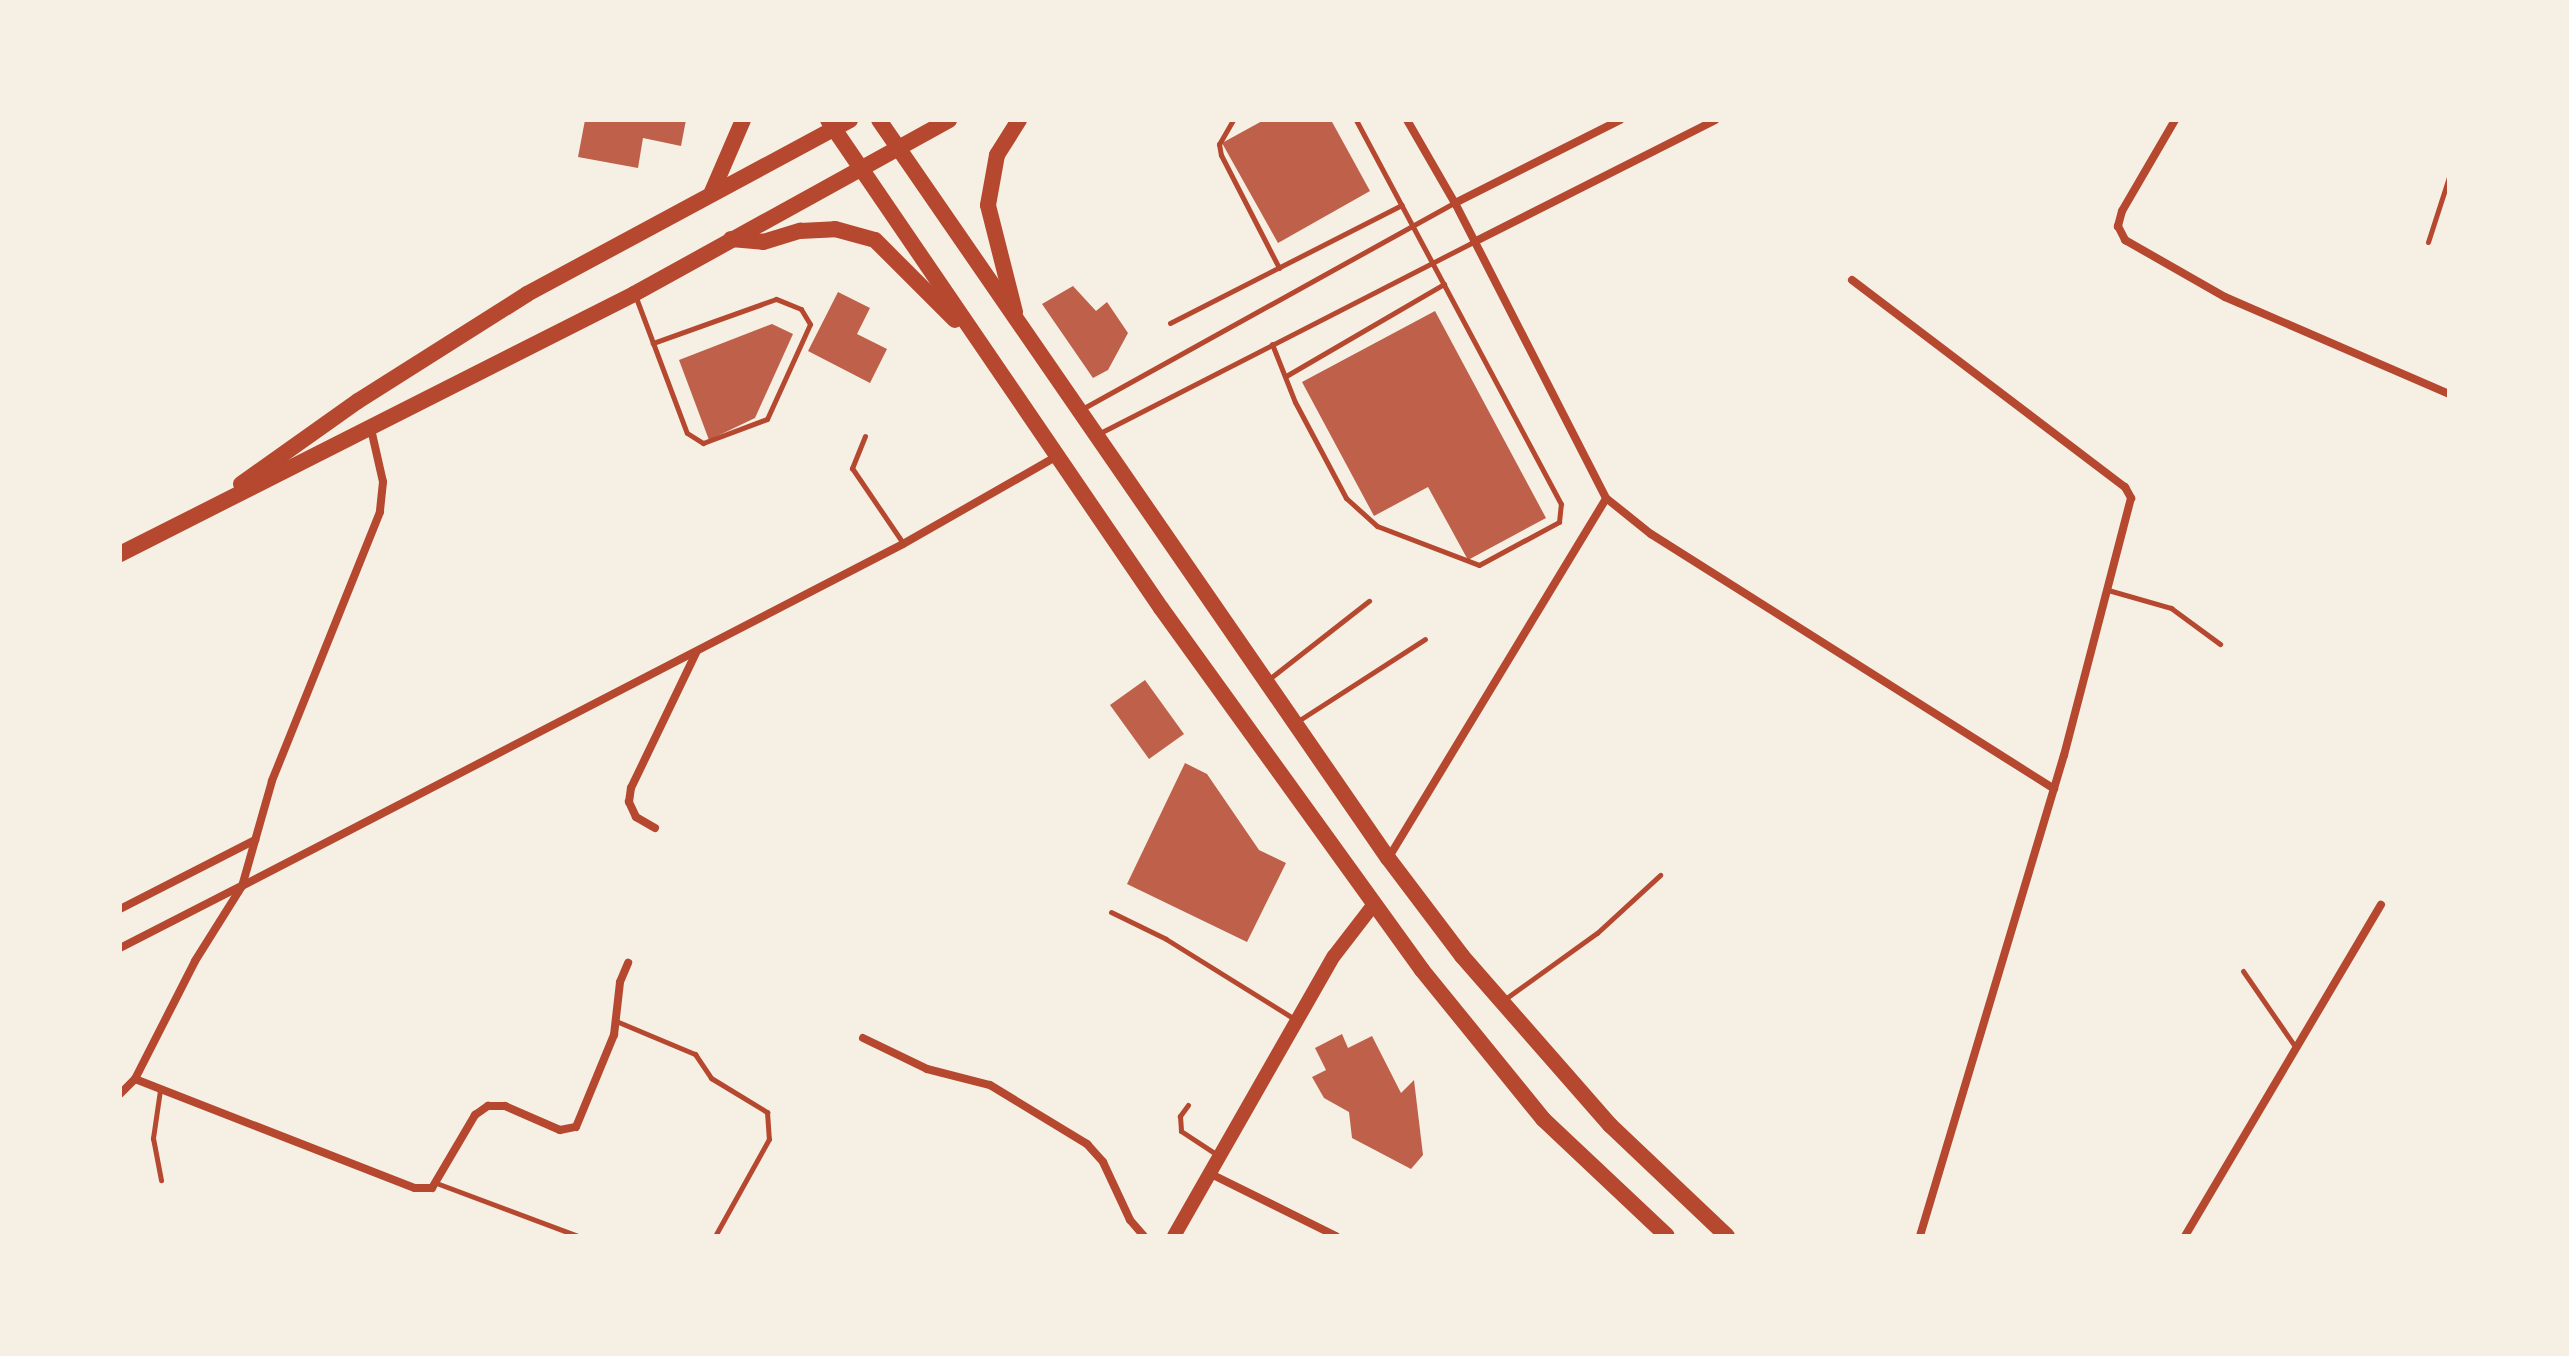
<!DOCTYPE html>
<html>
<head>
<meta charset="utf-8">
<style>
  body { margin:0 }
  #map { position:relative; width:2569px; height:1356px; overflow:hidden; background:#f6efe4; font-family:Roboto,sans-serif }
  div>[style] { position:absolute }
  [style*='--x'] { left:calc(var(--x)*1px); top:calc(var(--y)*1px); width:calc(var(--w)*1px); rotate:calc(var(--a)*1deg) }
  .building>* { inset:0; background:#bf614a }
  .service>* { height:5px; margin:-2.5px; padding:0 2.5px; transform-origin:2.5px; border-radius:2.5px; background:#b5482f }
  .minor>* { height:8px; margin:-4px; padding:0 4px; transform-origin:4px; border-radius:4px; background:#b5482f }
  .secondary>* { height:14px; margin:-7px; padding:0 7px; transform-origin:7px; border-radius:7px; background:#b5482f }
  .primary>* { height:16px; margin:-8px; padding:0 8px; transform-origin:8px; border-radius:8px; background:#b5482f }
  span { translate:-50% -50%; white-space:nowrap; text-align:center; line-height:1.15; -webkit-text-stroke:8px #f6efe4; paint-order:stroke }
  .frame { position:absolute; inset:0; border:122px solid #f6efe4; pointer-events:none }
</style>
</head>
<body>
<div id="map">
  <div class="building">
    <div style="clip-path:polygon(585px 120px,686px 120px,681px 146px,643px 138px,638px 168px,578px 157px)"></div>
    <div style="clip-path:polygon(1264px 120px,1331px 120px,1370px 191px,1278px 243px,1222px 143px)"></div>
    <div style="clip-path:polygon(1073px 286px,1096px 311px,1107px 302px,1128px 333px,1108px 370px,1093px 378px,1042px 304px)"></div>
    <div style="clip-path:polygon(838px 292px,870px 308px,857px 334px,887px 349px,870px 383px,808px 351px)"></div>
    <div style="clip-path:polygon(1435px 311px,1546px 518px,1468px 560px,1428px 487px,1374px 516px,1302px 382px)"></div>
    <div style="clip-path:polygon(772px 324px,793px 334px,755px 418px,709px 440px,679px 360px)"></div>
    <div style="clip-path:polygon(1145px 680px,1184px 734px,1149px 759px,1110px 705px)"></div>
    <div style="clip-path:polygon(1185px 763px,1207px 774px,1259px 850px,1286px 863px,1247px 942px,1127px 884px)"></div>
    <div style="clip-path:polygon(1342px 1034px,1348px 1048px,1372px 1036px,1401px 1093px,1414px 1080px,1423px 1155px,1411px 1169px,1352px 1138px,1349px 1112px,1324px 1098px,1312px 1077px,1326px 1070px,1315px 1048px)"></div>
  </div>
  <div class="service">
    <div style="--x:1233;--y:120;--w:28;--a:120"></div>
    <div style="--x:1219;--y:144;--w:11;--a:80"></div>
    <div style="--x:1221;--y:155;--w:127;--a:62.8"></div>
    <div style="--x:2428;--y:242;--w:68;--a:-72.1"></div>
    <div style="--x:635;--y:295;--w:147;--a:69.4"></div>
    <div style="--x:687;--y:433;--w:19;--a:32"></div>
    <div style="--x:703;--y:443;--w:68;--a:-20.6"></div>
    <div style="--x:767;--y:419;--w:104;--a:-65.6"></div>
    <div style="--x:810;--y:324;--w:17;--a:-121"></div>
    <div style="--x:801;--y:309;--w:27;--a:-158"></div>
    <div style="--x:776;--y:299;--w:131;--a:160.3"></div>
    <div style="--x:1170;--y:323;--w:260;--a:-27"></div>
    <div style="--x:1272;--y:344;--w:62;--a:68.4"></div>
    <div style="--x:1295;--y:402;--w:109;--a:62"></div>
    <div style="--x:1346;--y:498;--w:42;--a:42.1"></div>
    <div style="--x:1377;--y:526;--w:109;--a:20.9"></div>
    <div style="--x:1479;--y:565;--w:91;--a:-28.3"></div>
    <div style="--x:1559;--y:522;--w:18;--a:-84"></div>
    <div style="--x:1561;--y:504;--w:435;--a:-118.1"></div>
    <div style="--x:1286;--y:376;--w:183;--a:-30.2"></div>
    <div style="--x:1082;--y:409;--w:425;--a:-29"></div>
    <div style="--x:1098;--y:434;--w:421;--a:-27.1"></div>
    <div style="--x:865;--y:436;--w:35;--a:112"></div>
    <div style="--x:852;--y:468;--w:91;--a:55.8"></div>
    <div style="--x:2108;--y:590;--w:66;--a:15.9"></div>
    <div style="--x:2171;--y:608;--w:61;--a:36.3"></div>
    <div style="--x:1269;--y:679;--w:127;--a:-38"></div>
    <div style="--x:1298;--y:721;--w:151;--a:-32.8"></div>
    <div style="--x:1111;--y:912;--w:61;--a:26.1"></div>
    <div style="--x:1166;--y:939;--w:153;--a:31.9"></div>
    <div style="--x:2243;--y:971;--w:90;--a:55.4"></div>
    <div style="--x:1505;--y:999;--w:113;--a:-35.7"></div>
    <div style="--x:1597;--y:933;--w:86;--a:-42.6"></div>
    <div style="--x:616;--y:1021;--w:86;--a:22.7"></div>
    <div style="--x:695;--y:1054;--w:29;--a:56"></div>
    <div style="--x:711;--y:1078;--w:66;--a:31.3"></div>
    <div style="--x:767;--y:1112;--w:27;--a:86"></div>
    <div style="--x:769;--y:1139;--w:111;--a:119.1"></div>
    <div style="--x:160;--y:1090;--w:49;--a:98.3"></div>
    <div style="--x:153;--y:1138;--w:43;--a:79.2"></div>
    <div style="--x:1188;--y:1105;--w:14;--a:126"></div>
    <div style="--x:1180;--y:1116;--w:15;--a:86"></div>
    <div style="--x:1181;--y:1131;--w:42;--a:33.3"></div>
    <div style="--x:439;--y:1184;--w:148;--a:20.5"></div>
  </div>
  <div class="minor">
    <div style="--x:1407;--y:120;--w:96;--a:60"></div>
    <div style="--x:1455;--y:203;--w:331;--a:62.9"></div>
    <div style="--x:1606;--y:498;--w:58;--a:38.7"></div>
    <div style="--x:1651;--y:534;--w:477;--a:32.3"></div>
    <div style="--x:2175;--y:120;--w:105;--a:120.2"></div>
    <div style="--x:2122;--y:211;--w:16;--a:105"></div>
    <div style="--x:2118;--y:226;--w:16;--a:63"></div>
    <div style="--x:2125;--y:240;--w:115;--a:29.7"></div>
    <div style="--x:2225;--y:297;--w:244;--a:23.4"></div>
    <div style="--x:1455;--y:203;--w:185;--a:-26.7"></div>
    <div style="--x:1474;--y:242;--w:270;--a:-26.8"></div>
    <div style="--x:1852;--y:280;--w:343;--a:37.2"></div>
    <div style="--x:2125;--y:487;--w:13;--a:61"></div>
    <div style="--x:2131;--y:498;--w:266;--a:104.6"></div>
    <div style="--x:2064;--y:755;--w:502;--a:106.67"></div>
    <div style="--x:371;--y:429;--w:54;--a:77.2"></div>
    <div style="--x:383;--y:482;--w:30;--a:96"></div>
    <div style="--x:380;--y:512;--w:290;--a:111.9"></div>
    <div style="--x:272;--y:781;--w:109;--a:105.9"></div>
    <div style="--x:242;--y:886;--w:744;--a:-27.36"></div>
    <div style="--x:903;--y:544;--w:177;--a:-29.7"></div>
    <div style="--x:655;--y:828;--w:22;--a:-150"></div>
    <div style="--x:636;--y:817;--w:17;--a:-115"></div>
    <div style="--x:629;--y:802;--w:14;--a:-82"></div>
    <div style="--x:631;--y:788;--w:150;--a:-64.3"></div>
    <div style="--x:1389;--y:857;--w:419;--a:-58.8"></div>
    <div style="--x:120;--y:909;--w:152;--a:-27.1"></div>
    <div style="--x:120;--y:948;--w:136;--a:-27.1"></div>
    <div style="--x:863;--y:1038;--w:71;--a:25.8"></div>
    <div style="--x:927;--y:1069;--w:65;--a:14.3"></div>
    <div style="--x:990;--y:1085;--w:114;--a:31.3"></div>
    <div style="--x:1087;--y:1144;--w:24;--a:48"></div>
    <div style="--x:1103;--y:1162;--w:64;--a:65"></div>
    <div style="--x:1130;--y:1220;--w:21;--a:49"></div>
    <div style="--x:135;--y:1079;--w:300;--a:21.3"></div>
    <div style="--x:415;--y:1188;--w:17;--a:0"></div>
    <div style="--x:432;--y:1188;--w:85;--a:-59.5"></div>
    <div style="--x:475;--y:1115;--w:16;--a:-35"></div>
    <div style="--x:488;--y:1106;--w:17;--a:0"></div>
    <div style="--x:505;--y:1106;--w:60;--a:23.6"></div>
    <div style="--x:560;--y:1130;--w:16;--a:-11"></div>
    <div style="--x:576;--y:1127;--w:100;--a:-67.6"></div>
    <div style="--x:614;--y:1035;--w:53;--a:-83.5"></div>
    <div style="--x:620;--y:982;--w:21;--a:-67"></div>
    <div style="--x:120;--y:1094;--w:21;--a:-45"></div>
    <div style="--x:135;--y:1079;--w:132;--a:-63"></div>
    <div style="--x:195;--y:961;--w:89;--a:-57.9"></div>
    <div style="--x:1211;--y:1174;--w:140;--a:26.4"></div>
    <div style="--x:2185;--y:1236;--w:385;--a:-59.4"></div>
  </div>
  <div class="secondary">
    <div style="--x:1174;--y:1236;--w:322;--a:-60.3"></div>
    <div style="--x:1334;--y:956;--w:66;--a:-52.4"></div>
  </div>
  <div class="primary">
    <div style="--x:828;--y:120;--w:591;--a:55.69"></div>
    <div style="--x:1161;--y:608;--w:446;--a:54.2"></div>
    <div style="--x:1422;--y:970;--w:192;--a:50.9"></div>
    <div style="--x:1543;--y:1119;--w:170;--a:43.3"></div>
    <div style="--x:879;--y:120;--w:897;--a:55.41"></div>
    <div style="--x:1388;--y:858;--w:123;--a:52.9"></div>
    <div style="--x:1462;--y:956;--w:225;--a:48.8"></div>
    <div style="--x:1610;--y:1125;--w:161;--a:43.5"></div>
    <div style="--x:712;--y:192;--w:78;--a:-66.7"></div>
    <div style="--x:731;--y:239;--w:32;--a:5"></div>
    <div style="--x:763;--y:242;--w:39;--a:-17"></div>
    <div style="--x:800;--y:231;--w:35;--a:-3"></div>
    <div style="--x:835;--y:229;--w:41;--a:15.4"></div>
    <div style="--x:875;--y:240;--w:113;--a:45"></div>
    <div style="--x:1015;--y:312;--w:110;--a:-104.2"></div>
    <div style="--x:988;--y:205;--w:51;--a:-79.8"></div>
    <div style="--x:997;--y:155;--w:41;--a:-57.8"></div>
    <div style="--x:241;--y:484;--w:143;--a:-35.4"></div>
    <div style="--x:358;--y:401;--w:200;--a:-32.3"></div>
    <div style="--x:527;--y:294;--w:367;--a:-28.3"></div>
    <div style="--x:120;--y:554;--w:576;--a:-26.83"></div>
    <div style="--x:634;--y:294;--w:360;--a:-28.9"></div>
  </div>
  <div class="frame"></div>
</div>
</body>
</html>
